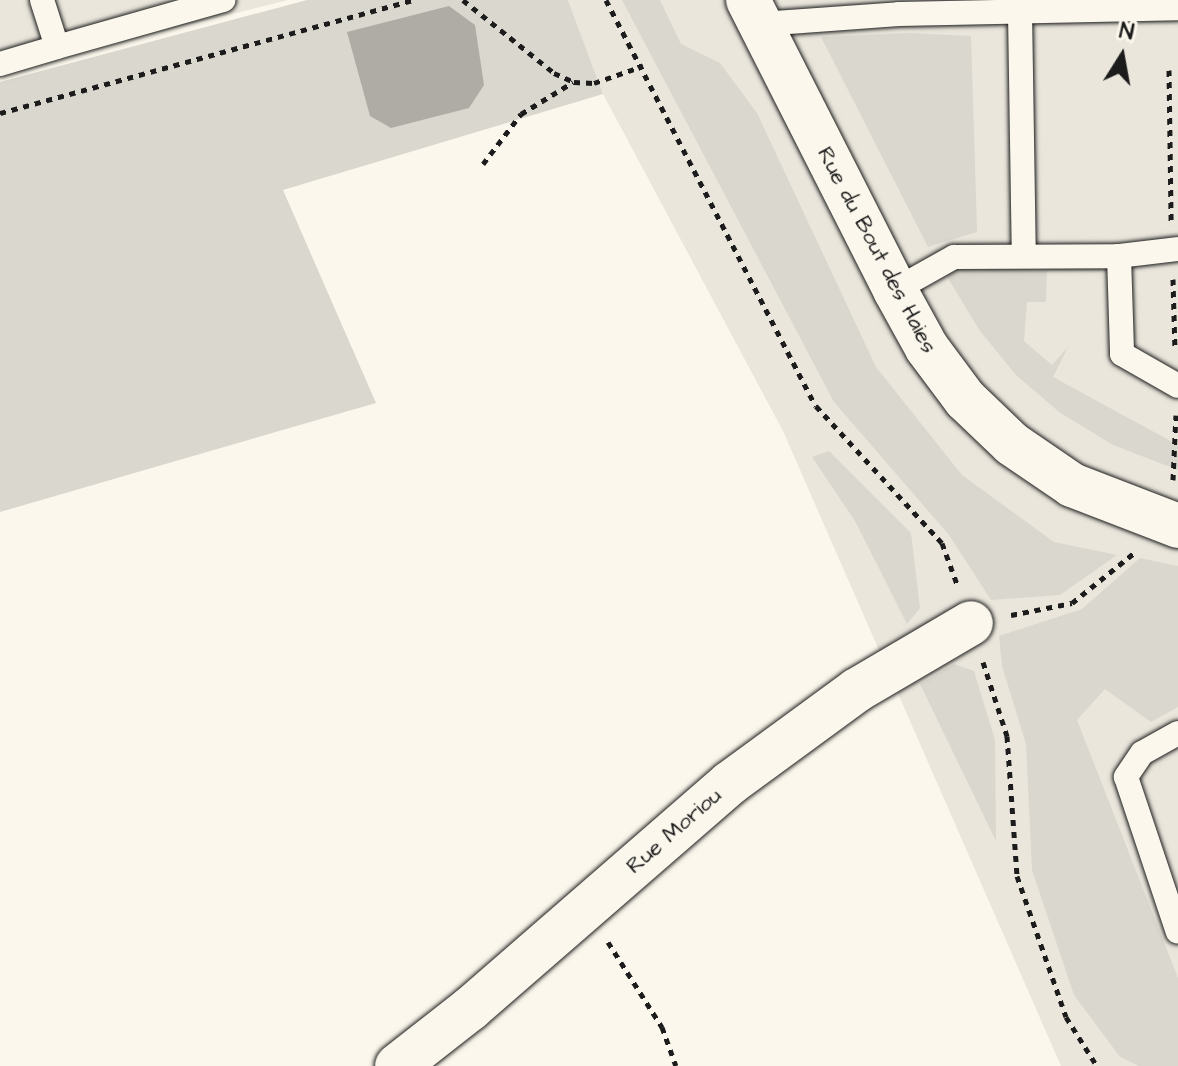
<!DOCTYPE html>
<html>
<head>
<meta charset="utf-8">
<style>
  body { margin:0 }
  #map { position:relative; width:1178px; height:1066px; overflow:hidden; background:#fbf7ec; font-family:"Architects Daughter",sans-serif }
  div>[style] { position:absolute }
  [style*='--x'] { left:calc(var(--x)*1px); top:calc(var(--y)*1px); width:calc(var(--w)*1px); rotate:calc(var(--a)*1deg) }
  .built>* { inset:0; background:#eae6dc }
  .green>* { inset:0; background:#dad7ce }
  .water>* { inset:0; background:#afaca5 }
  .path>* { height:5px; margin-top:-2.5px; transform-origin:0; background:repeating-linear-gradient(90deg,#1c1c1c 0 6px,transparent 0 12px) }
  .roads { filter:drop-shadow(0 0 2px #1c1c1c) drop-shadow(0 0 2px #1c1c1c) }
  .service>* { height:24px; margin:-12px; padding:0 12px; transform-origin:12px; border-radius:12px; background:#fbf7ec }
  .minor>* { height:44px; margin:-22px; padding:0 22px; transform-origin:22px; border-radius:22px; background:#fbf7ec }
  span { translate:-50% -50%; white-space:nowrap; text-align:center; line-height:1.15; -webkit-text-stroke:6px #fbf7ec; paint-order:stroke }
  .street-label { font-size:22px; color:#1c1c1c }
  .north { position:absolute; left:1082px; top:16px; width:80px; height:80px; -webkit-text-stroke:6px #fbf7ec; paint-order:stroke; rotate:11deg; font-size:22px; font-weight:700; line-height:32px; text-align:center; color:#1c1c1c }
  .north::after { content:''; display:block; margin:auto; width:28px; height:36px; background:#1c1c1c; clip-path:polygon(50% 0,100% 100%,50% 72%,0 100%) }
</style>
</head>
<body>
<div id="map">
  <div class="built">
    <div style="clip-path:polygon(0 0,288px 0,0 71px)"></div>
    <div style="clip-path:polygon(568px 0,1178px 0,1178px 1066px,1061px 1066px,783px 431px,603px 94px)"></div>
  </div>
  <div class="green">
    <div style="clip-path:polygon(307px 0,568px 0,603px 94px,283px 190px,376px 403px,0 512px,0 82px)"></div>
    <div style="clip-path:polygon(622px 0,660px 0,681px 44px,720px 63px,757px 113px,876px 367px,962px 475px,1054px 542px,1117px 555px,1060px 595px,991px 600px,949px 535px,834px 402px)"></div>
    <div style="clip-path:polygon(910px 33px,971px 36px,977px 232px,928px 247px,821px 37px)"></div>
    <div style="clip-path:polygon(964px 266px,1101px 266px,1102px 271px,1047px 271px,1046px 302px,1027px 302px,1024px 341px,1052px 365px,1068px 347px,1053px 377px,1178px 445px,1178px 470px,1113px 445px,1059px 412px,1016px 375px,980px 331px,946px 275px)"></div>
    <div style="clip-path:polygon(829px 451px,911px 533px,920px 608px,907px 624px,855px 521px,812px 457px)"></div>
    <div style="clip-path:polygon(1140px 558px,1178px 566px,1178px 707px,1151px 722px,1105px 689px,1077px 720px,1178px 978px,1178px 1066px,1139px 1066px,1120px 1057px,1074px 995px,1032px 870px,1026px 744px,1002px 666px,999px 636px,1082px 609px)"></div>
    <div style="clip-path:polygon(954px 664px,974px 671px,995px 740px,996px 841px,920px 684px)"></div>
  </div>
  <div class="water">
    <div style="clip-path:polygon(449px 6px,475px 25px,484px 85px,469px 108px,391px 128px,370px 116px,347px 32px)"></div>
  </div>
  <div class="path">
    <div style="--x:463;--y:0;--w:117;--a:38.7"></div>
    <div style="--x:554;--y:73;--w:22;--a:24"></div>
    <div style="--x:574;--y:82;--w:20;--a:3"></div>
    <div style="--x:594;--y:83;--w:52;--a:-19.1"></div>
    <div style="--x:606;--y:0;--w:457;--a:62.7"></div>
    <div style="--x:816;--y:406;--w:186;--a:47.4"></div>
    <div style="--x:942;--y:543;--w:44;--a:69.9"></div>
    <div style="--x:1169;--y:70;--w:151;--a:89.2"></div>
    <div style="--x:0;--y:113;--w:428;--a:-15.3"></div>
    <div style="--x:483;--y:164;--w:63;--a:-52.8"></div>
    <div style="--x:521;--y:114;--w:61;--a:-31.6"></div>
    <div style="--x:1173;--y:279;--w:70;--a:88.4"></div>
    <div style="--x:1173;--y:480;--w:65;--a:-87.4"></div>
    <div style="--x:1011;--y:615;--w:62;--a:-11.1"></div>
    <div style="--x:1072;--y:603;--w:80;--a:-38.9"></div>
    <div style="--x:983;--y:662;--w:78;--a:72"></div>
    <div style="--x:1007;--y:736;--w:140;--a:85.9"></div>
    <div style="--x:1017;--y:876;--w:149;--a:70.8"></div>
    <div style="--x:1066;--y:1017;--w:58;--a:57.7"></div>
    <div style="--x:608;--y:942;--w:101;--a:57.6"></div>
    <div style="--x:662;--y:1027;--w:41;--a:70.3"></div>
  </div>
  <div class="roads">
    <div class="service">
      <div style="--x:42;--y:0;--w:49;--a:72.3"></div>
      <div style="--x:57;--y:47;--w:173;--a:-15.8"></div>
      <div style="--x:1020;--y:12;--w:242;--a:89.1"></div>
      <div style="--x:761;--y:24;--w:138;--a:-4.1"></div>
      <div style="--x:899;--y:14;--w:279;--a:-1.2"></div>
      <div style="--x:0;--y:64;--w:59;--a:-16.6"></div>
      <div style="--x:1119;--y:256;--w:59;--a:-6.8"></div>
      <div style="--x:895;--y:290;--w:68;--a:-29.2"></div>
      <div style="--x:954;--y:257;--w:165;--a:-0.3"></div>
      <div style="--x:1119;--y:256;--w:98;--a:88.2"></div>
      <div style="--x:1122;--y:354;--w:64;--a:29.7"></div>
      <div style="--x:1178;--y:733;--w:41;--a:150.9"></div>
      <div style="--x:1142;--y:753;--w:29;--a:124"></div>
      <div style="--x:1126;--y:777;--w:163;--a:71.5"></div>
    </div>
    <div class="minor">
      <div style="--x:748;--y:0;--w:325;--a:63.1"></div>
      <div style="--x:895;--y:290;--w:66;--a:61.1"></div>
      <div style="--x:927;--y:348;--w:64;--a:53.3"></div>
      <div style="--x:965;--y:399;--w:65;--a:43.8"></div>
      <div style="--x:1012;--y:444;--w:73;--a:34.3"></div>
      <div style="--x:1072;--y:485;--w:114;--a:21.1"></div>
      <div style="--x:397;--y:1066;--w:93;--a:-38"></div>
      <div style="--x:470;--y:1009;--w:344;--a:-41"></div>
      <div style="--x:730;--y:783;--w:157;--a:-36.2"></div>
      <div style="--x:857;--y:690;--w:132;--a:-30.4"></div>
    </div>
  </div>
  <div class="street-label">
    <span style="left:877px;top:250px;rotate:62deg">Rue du Bout des Haies</span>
    <span style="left:674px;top:831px;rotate:-41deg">Rue Moriou</span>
  </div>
  <div class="north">N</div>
</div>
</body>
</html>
